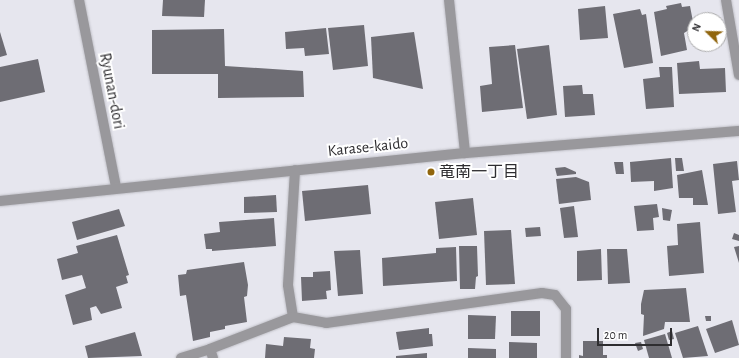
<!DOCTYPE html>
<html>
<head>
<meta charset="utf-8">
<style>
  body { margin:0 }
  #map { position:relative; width:739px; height:358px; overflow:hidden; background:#e6e6ee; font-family:"Alegreya Sans","Noto Sans JP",sans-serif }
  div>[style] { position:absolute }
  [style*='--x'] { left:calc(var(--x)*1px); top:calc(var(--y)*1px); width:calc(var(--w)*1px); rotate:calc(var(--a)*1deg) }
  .building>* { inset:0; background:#6e6d74 }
  .roads { filter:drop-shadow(0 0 1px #c1c1c8) drop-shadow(0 0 1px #c1c1c8) }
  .minor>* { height:10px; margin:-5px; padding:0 5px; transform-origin:5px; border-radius:5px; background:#99989c }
  .dots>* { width:11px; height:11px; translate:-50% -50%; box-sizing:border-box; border:2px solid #fff; border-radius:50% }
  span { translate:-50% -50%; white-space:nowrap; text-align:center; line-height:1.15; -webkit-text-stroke:4px #fff; paint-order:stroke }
  .street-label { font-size:16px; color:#2e2d30 }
  .poi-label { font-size:16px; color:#2e2d30 }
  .left { translate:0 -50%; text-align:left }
  .north { position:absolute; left:687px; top:12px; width:40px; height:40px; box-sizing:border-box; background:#fff; border:1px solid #ababac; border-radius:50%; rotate:293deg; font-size:11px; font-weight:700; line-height:16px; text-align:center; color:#2e2d30 }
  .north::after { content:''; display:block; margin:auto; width:14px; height:18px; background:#90650d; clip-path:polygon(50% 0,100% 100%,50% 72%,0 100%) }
  .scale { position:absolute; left:597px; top:328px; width:75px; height:18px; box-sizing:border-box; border:2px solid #2e2d30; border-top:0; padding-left:5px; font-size:12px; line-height:14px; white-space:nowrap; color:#2e2d30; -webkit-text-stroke:3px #fff; paint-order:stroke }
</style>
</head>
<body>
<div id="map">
  <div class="building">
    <div style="clip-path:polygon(163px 0,205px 0,204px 17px,162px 16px)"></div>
    <div style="clip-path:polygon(681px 3px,682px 7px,690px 6px,694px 27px,684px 33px,687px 50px,661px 56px,654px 12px,667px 9px,666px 6px)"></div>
    <div style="clip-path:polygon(605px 6px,608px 38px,580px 40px,578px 9px)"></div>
    <div style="clip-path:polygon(640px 9px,642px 15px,646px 14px,653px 63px,624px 68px,613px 14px)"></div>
    <div style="clip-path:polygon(364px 25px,368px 66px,333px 70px,328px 28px)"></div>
    <div style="clip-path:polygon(326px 28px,329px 54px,305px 56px,304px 48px,286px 49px,285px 32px)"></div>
    <div style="clip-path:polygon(224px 29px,225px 66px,303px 71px,304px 97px,218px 98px,218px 74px,152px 74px,152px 30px)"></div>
    <div style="clip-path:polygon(0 32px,7px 55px,0 57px)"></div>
    <div style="clip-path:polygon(414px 32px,423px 89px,373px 78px,371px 37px)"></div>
    <div style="clip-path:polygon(515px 45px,523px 108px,482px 112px,480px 86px,492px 84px,489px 47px)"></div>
    <div style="clip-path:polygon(549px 45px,557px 115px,527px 119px,517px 49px)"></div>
    <div style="clip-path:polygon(38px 59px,45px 92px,0 102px,0 67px)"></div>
    <div style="clip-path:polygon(699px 61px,700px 69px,725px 68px,726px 92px,679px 94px,677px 63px)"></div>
    <div style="clip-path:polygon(659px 67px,672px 67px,674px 107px,646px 109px,643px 79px,660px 77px)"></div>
    <div style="clip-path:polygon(582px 85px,583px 94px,593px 94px,595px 115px,565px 117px,563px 86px)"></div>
    <div style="clip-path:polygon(671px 158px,673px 188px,654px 191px,654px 181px,631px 182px,630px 162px)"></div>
    <div style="clip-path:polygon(675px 158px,682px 158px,684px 171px,676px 171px)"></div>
    <div style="clip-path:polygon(737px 161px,739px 180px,732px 181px,736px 212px,718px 214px,713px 164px)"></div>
    <div style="clip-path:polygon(614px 162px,623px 162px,624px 174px,616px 174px)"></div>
    <div style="clip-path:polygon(565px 167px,576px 172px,576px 174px,557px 176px,555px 168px)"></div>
    <div style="clip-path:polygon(702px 170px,708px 205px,693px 205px,693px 198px,679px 198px,677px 175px)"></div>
    <div style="clip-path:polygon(576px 177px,589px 182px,591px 200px,559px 204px,556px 179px)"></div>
    <div style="clip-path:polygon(368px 185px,371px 214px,305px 221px,302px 191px)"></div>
    <div style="clip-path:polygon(276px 195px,277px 212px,244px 213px,244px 197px)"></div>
    <div style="clip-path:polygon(473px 198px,477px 235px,439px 239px,435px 202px)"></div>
    <div style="clip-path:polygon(657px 204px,659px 217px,653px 218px,654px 230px,637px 231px,634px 206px)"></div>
    <div style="clip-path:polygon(574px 206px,578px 237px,564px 238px,560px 208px)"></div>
    <div style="clip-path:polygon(662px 208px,672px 210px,670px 221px,663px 220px)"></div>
    <div style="clip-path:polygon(119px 209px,125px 226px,77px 240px,72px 222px)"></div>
    <div style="clip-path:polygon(274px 218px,276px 246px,212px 251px,212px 249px,206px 249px,204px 234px,220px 232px,219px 222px)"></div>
    <div style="clip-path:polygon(700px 222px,704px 273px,669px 276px,667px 246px,678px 245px,677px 224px)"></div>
    <div style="clip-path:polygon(540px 227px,541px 236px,526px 237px,525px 228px)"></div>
    <div style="clip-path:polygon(511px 230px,515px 284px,486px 285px,484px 231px)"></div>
    <div style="clip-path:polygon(734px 233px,739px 235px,739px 241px,732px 239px)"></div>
    <div style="clip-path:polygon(117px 235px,129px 275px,126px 276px,128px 283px,116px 287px,122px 308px,101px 314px,96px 306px,90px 308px,92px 320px,73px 325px,65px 295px,86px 288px,82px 275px,62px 280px,57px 259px,78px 253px,76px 246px)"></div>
    <div style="clip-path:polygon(459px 246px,477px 246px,478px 276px,476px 277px,475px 289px,460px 289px)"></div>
    <div style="clip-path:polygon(739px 246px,739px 263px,734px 247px)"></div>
    <div style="clip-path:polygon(456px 247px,457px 281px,383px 286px,382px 258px,436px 253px,436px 248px)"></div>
    <div style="clip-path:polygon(601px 249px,602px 280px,577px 281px,577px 251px)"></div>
    <div style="clip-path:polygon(607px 249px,627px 249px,630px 283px,608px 284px)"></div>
    <div style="clip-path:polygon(360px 250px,363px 294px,338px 296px,334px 251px)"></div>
    <div style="clip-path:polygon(244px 262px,248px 285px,247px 296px,244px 297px,247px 322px,225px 326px,225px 329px,210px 332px,210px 337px,193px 341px,186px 295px,180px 296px,178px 275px,186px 274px,187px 270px)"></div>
    <div style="clip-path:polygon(330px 271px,331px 290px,326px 291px,327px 299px,302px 301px,301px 277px,313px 277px,313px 272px)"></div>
    <div style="clip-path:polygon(686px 288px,690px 322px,665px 322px,664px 329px,643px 336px,644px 315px,641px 314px,641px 304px,644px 290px)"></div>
    <div style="clip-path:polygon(511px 311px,540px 311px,540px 336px,511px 336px)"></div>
    <div style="clip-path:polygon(468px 315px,496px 316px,495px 339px,468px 339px)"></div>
    <div style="clip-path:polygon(705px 316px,711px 316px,711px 321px,706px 321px)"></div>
    <div style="clip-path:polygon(732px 320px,739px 345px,715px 353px,706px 329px)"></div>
    <div style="clip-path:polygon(698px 326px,708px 356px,683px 358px,675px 333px)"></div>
    <div style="clip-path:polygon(429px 328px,429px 334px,432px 334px,433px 346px,399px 350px,396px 332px)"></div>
    <div style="clip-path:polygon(672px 331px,674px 339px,669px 340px,667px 333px)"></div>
    <div style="clip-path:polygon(135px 332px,142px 356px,88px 358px,85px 346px)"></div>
    <div style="clip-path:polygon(665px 334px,672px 358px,649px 358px,644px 340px)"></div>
    <div style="clip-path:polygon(284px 337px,311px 339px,310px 348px,315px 349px,314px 358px,265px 358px,266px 344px,283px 346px)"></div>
    <div style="clip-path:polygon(583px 341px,603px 341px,603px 355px,607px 355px,607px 358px,579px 358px,579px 355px,583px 356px)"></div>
    <div style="clip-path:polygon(509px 342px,537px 343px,537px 358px,509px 358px)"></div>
    <div style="clip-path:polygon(641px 342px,643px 349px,638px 351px,635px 343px)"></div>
    <div style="clip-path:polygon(468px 348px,496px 349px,496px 358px,468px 358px)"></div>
    <div style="clip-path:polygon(427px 353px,427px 358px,396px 358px,396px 356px)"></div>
  </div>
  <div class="roads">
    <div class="minor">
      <div style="--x:79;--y:0;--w:191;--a:78.8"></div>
      <div style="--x:449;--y:0;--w:154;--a:84"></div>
      <div style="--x:726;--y:0;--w:76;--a:80.2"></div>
      <div style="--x:0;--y:201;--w:467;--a:-5.9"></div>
      <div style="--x:465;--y:153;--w:275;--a:-4.6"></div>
      <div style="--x:293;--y:317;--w:32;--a:-99"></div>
      <div style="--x:288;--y:285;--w:115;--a:-86.5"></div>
      <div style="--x:181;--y:358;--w:30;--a:-17"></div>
      <div style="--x:213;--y:358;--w:9;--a:-108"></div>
      <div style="--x:210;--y:349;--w:89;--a:-21.1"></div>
      <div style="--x:293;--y:317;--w:34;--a:10"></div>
      <div style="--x:326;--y:323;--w:218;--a:-7.9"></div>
      <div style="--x:542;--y:293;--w:13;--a:9"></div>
      <div style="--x:555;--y:295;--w:18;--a:52"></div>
      <div style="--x:566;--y:309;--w:49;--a:90"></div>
    </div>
  </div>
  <div class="dots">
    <div style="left:431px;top:172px;background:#90650d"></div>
  </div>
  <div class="street-label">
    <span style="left:112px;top:91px;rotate:79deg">Ryunan-dori</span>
    <span style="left:368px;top:147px;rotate:-6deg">Karase-kaido</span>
  </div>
  <div class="poi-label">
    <span class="left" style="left:439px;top:172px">竜南一丁目</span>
  </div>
  <div class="north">N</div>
  <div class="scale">20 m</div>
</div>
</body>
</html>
